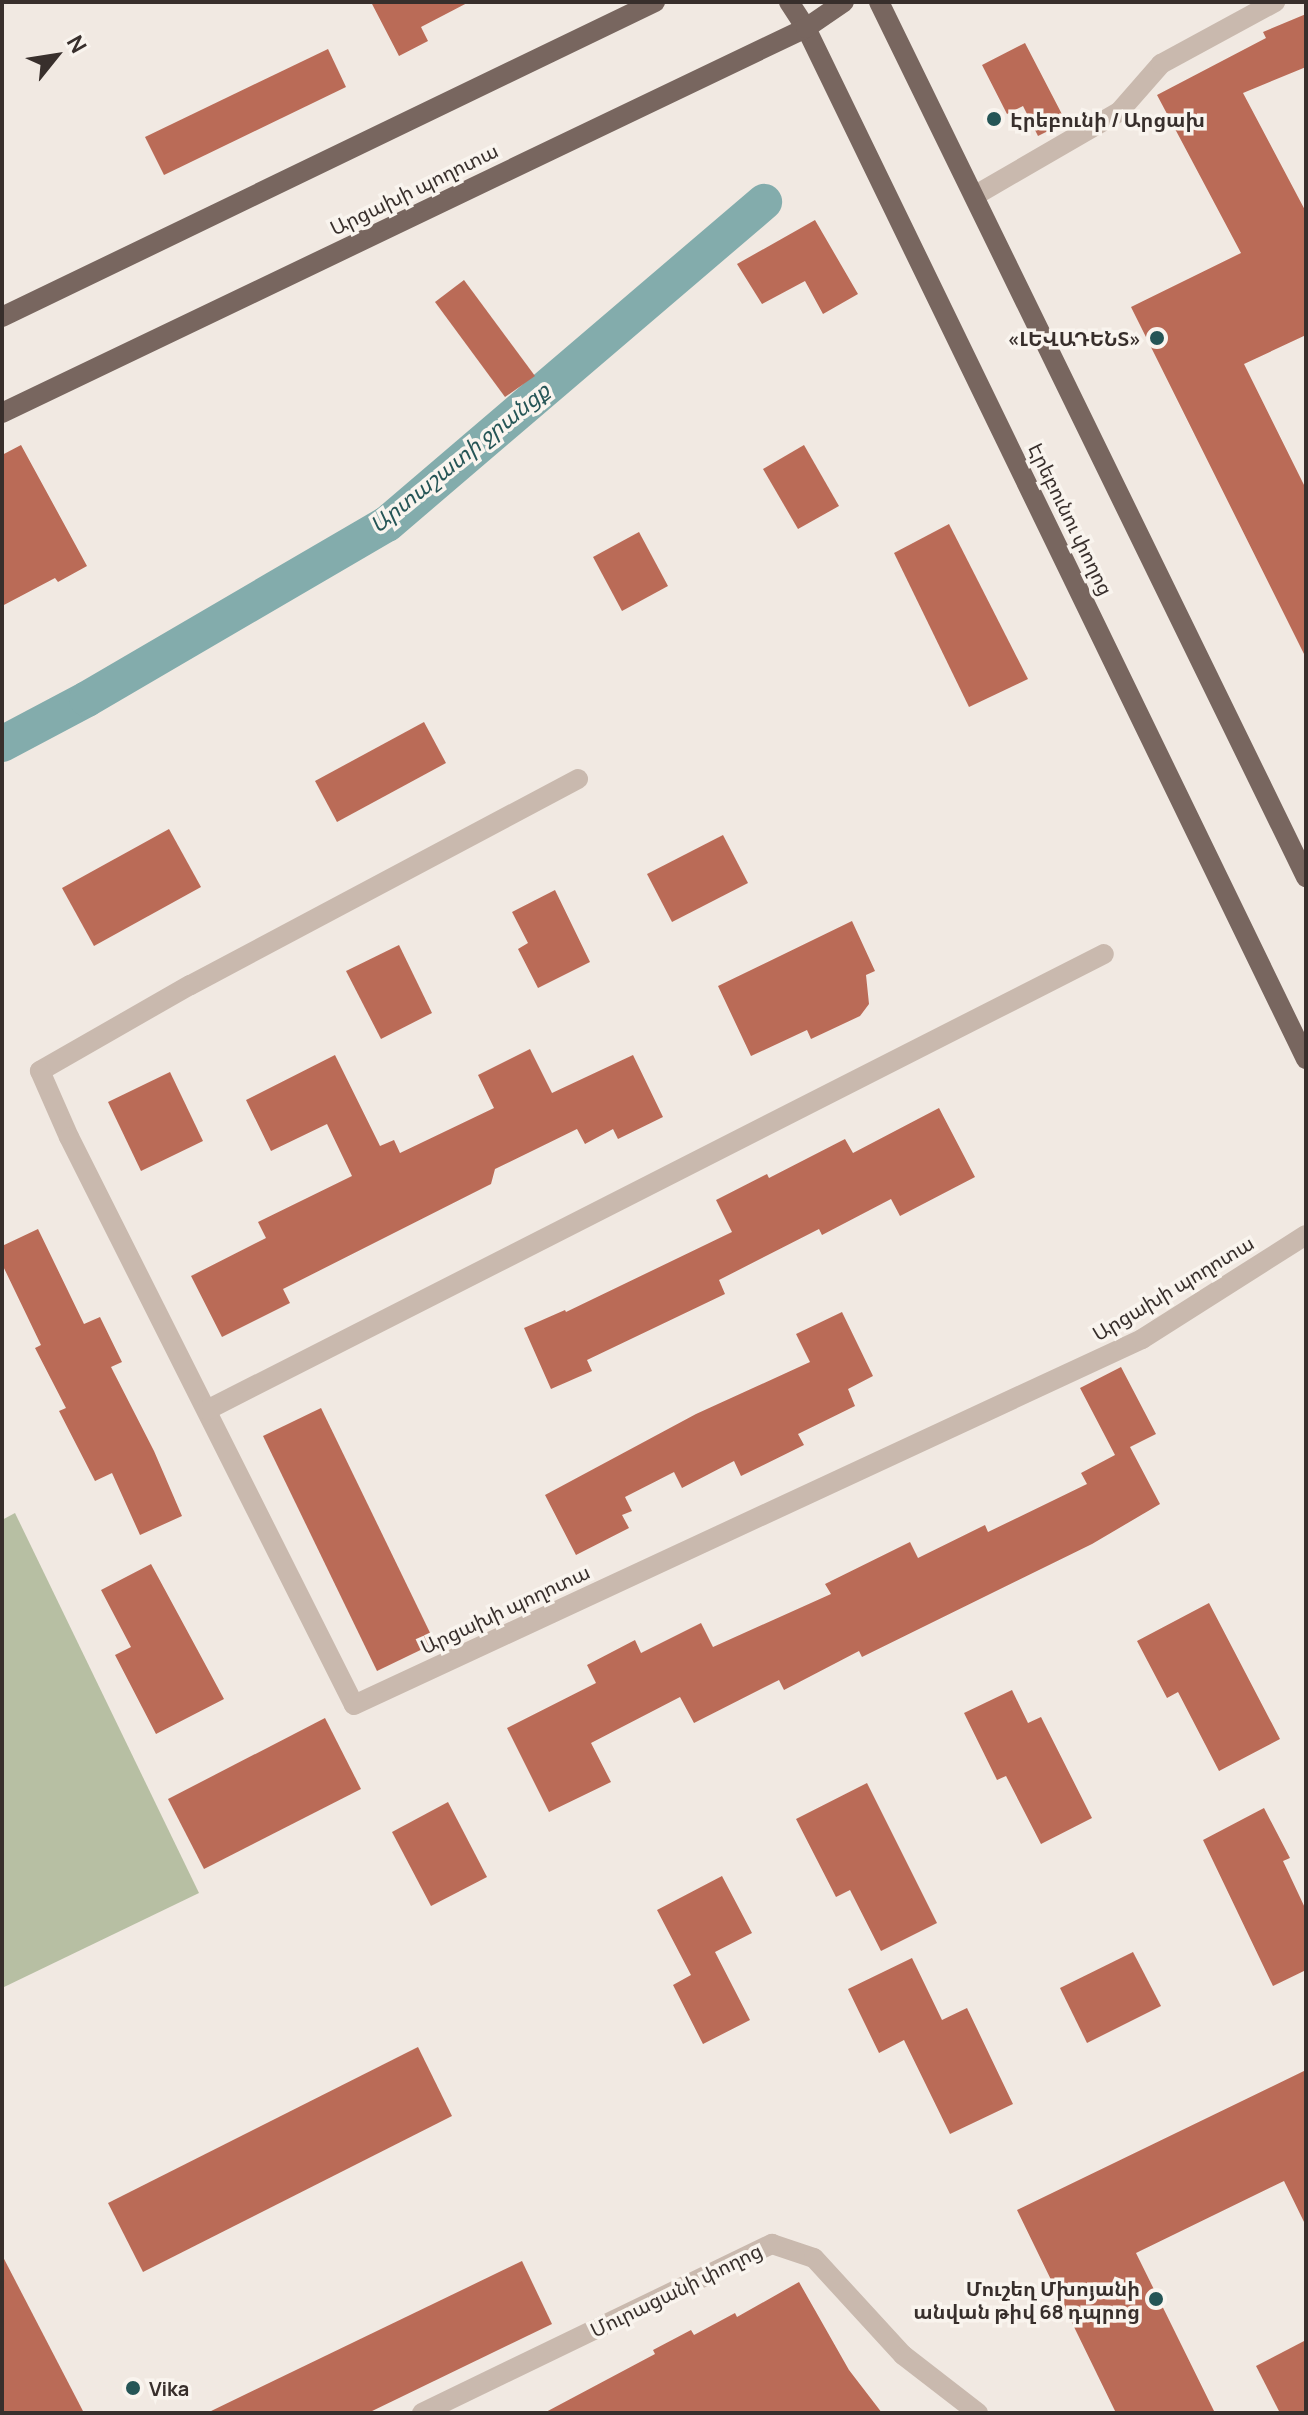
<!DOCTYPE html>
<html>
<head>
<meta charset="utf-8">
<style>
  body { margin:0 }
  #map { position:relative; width:1308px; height:2415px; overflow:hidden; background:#f1e9e2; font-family:Manrope,"Noto Sans Armenian",sans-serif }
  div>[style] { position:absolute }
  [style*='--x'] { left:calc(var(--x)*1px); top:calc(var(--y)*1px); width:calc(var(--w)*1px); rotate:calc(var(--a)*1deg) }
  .green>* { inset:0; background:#b7bfa3 }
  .canal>* { height:36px; margin:-18px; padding:0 18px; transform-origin:18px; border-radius:18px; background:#83acac }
  .building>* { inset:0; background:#ba6b57 }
  .minor>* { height:20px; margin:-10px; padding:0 10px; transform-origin:10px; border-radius:10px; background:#c9b9ae }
  .major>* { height:20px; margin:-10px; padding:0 10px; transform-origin:10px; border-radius:10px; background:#78665f }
  .dots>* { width:22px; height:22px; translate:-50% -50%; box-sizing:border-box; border:4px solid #f9f4ee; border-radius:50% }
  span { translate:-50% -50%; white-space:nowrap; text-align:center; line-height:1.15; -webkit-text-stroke:7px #f9f4ee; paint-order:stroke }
  .poi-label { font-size:20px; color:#382f2c; font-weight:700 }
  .left { translate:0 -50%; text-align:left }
  .right { translate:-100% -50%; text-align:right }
  .street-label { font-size:20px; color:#382f2c }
  .water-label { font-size:22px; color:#255556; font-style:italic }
  .frame { position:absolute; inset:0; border:4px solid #382f2c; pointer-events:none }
  .north { position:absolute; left:16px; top:16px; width:80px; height:80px; -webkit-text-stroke:6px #f9f4ee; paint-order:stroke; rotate:60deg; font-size:22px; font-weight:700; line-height:32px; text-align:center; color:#382f2c }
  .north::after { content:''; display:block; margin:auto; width:28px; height:36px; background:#382f2c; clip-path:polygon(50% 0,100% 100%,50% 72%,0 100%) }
</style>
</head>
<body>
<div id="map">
  <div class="green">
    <div style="clip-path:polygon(15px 1513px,199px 1893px,2px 1988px,2px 1520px)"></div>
  </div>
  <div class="canal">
    <div style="--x:2;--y:744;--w:96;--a:-27.9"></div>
    <div style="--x:87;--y:699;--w:347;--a:-30.3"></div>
    <div style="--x:387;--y:524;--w:496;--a:-40.5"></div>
  </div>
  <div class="building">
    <div style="clip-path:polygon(371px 2px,469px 2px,421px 27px,428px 41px,399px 56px)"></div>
    <div style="clip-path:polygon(1306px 14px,1306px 67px,1243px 93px,1306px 212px,1306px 335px,1244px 364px,1306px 489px,1306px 658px,1131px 307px,1241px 253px,1157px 95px,1266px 38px,1263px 32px)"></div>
    <div style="clip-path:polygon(1025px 43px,1066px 122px,1038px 136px,1023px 106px,1007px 114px,982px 65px)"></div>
    <div style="clip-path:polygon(328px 49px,346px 87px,164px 175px,145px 137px)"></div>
    <div style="clip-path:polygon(815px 220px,858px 294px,823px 314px,805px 281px,762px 304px,737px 264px)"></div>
    <div style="clip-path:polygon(464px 280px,535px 376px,505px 397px,435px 302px)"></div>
    <div style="clip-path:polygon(21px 445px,87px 566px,58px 582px,55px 578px,2px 606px,2px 455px)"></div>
    <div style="clip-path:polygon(804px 445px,839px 506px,798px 529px,763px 469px)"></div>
    <div style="clip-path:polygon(949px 524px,1028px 679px,969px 707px,894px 553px)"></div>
    <div style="clip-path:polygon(639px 532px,668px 586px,622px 611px,593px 557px)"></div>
    <div style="clip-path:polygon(424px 722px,446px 763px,337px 822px,315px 781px)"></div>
    <div style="clip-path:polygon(169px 829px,201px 887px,94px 946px,62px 888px)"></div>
    <div style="clip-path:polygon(723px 835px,748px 883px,672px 922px,647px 874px)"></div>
    <div style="clip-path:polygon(555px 890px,590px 962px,538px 988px,518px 949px,528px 943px,512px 912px)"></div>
    <div style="clip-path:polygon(852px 921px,875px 971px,866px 975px,869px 1004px,860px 1016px,811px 1039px,807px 1030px,751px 1056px,718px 986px)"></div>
    <div style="clip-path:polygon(399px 945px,432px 1013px,381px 1039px,346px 971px)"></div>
    <div style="clip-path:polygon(530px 1049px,552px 1093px,633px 1055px,663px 1117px,618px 1139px,613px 1129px,585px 1144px,577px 1129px,495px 1169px,491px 1184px,283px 1289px,290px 1303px,222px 1337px,191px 1276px,266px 1238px,258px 1222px,352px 1176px,327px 1124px,271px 1151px,246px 1100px,335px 1055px,380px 1146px,394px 1140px,400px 1153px,494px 1108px,478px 1075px)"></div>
    <div style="clip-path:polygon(170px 1072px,203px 1141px,141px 1171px,108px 1102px)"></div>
    <div style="clip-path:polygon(939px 1108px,975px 1177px,900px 1216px,891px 1199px,822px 1235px,819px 1229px,719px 1280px,725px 1294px,587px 1360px,592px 1371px,551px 1389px,524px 1328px,565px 1310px,566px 1312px,732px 1232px,716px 1200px,767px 1174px,769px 1178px,845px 1139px,853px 1153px)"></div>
    <div style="clip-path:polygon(38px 1229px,84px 1324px,100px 1317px,122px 1362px,111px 1367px,154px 1451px,182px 1516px,140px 1535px,112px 1473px,95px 1481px,59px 1411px,66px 1408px,35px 1348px,41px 1345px,2px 1264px,2px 1246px)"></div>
    <div style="clip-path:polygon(842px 1312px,873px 1376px,848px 1389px,855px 1406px,798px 1434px,804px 1445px,741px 1476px,734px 1461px,682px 1488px,674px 1472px,625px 1497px,632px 1511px,622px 1515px,629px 1528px,576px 1555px,545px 1495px,696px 1414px,810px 1362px,796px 1334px)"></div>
    <div style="clip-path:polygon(1121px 1367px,1156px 1434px,1130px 1447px,1160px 1504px,1092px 1544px,862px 1657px,859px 1651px,784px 1690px,779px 1680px,694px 1723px,680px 1697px,591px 1743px,611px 1782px,549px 1812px,507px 1728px,596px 1683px,587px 1665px,635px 1640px,641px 1653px,701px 1623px,713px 1647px,831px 1594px,825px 1584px,910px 1542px,918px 1558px,985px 1525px,988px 1532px,1087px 1484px,1081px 1473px,1115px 1455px,1080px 1388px)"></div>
    <div style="clip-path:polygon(321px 1408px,435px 1643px,377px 1671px,263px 1436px)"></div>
    <div style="clip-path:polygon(151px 1564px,224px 1699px,156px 1734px,115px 1655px,131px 1647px,101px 1590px)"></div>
    <div style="clip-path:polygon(1209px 1603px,1280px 1739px,1219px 1771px,1178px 1692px,1167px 1698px,1137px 1641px)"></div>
    <div style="clip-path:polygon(1012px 1690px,1028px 1723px,1041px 1717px,1092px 1818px,1041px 1844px,1006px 1776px,997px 1780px,964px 1713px)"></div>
    <div style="clip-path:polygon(325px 1718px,361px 1789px,204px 1869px,168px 1799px)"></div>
    <div style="clip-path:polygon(867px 1783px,937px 1923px,881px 1951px,850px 1890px,836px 1897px,796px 1819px)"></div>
    <div style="clip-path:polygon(448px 1802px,487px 1877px,431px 1906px,392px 1832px)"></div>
    <div style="clip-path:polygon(1264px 1808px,1290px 1858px,1283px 1861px,1306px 1910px,1306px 1970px,1273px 1986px,1203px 1840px)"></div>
    <div style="clip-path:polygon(722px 1876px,752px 1933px,715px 1952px,750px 2020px,703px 2044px,673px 1985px,691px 1975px,657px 1910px)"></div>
    <div style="clip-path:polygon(1133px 1952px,1161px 2006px,1087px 2043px,1060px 1988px)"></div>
    <div style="clip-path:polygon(912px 1958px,942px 2020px,967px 2008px,1013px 2104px,950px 2134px,904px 2040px,879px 2053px,848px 1989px)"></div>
    <div style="clip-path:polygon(418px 2047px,452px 2116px,143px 2272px,108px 2203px)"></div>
    <div style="clip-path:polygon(1306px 2070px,1306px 2226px,1284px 2181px,1136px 2253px,1215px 2413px,1116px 2413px,1017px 2210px)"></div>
    <div style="clip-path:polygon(2px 2255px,84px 2413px,2px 2413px)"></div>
    <div style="clip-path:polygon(522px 2261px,552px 2324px,368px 2413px,207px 2413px)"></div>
    <div style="clip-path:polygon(799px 2282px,849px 2370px,882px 2413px,544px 2413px,655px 2354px,653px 2350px,691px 2330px,694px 2335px,735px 2313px,737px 2317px)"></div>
    <div style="clip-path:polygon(1306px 2340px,1306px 2413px,1280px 2413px,1256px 2366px)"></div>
  </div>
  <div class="minor">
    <div style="--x:974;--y:196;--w:168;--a:-30.1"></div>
    <div style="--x:1119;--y:112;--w:64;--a:-48.8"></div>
    <div style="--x:1161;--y:64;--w:130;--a:-28.5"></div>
    <div style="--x:578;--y:779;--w:439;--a:152"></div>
    <div style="--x:190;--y:985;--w:173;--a:150.2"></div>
    <div style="--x:40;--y:1071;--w:72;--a:66.3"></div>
    <div style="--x:69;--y:1137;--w:635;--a:63.35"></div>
    <div style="--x:354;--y:1705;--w:869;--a:-24.91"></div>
    <div style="--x:1142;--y:1339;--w:194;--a:-32.4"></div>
    <div style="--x:207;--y:1410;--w:1006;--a:-26.95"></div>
    <div style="--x:422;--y:2413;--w:389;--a:-25.8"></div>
    <div style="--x:772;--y:2244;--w:44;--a:18.4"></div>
    <div style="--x:814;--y:2258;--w:132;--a:47.5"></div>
    <div style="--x:903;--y:2355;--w:95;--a:37.7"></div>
  </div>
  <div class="major">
    <div style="--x:789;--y:2;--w:31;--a:57"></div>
    <div style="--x:806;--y:28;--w:1146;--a:64.13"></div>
    <div style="--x:879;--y:2;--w:974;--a:63.99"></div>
    <div style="--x:2;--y:317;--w:725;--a:-25.75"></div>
    <div style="--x:2;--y:413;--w:891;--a:-25.59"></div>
    <div style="--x:806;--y:28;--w:46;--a:-34.4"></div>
  </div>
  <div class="dots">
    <div style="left:994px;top:119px;background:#255556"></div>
    <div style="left:1157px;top:338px;background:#255556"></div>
    <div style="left:1156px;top:2299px;background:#255556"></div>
    <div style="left:133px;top:2388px;background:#255556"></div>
  </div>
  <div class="poi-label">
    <span class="left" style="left:1010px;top:119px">Էրեբունի / Արցախ</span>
    <span class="right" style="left:1141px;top:338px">«ԼԵՎԱԴԵՆՏ»</span>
    <span class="right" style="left:1140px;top:2300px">Մուշեղ Մխոյանի<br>անվան թիվ 68 դպրոց</span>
    <span class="left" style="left:149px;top:2388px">Vika</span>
  </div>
  <div class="street-label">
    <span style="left:414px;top:189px;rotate:-26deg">Արցախի պողոտա</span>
    <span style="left:1071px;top:519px;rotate:64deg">Էրեբունու փողոց</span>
    <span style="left:1173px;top:1288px;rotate:-31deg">Արցախի պողոտա</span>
    <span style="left:505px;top:1609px;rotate:-25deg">Արցախի պողոտա</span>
    <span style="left:676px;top:2290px;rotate:-26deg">Մուրացանի փողոց</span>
  </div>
  <div class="water-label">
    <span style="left:460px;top:458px;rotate:-39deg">Արտաշատի ջրանցք</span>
  </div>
  <div class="frame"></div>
  <div class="north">N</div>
</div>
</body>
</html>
